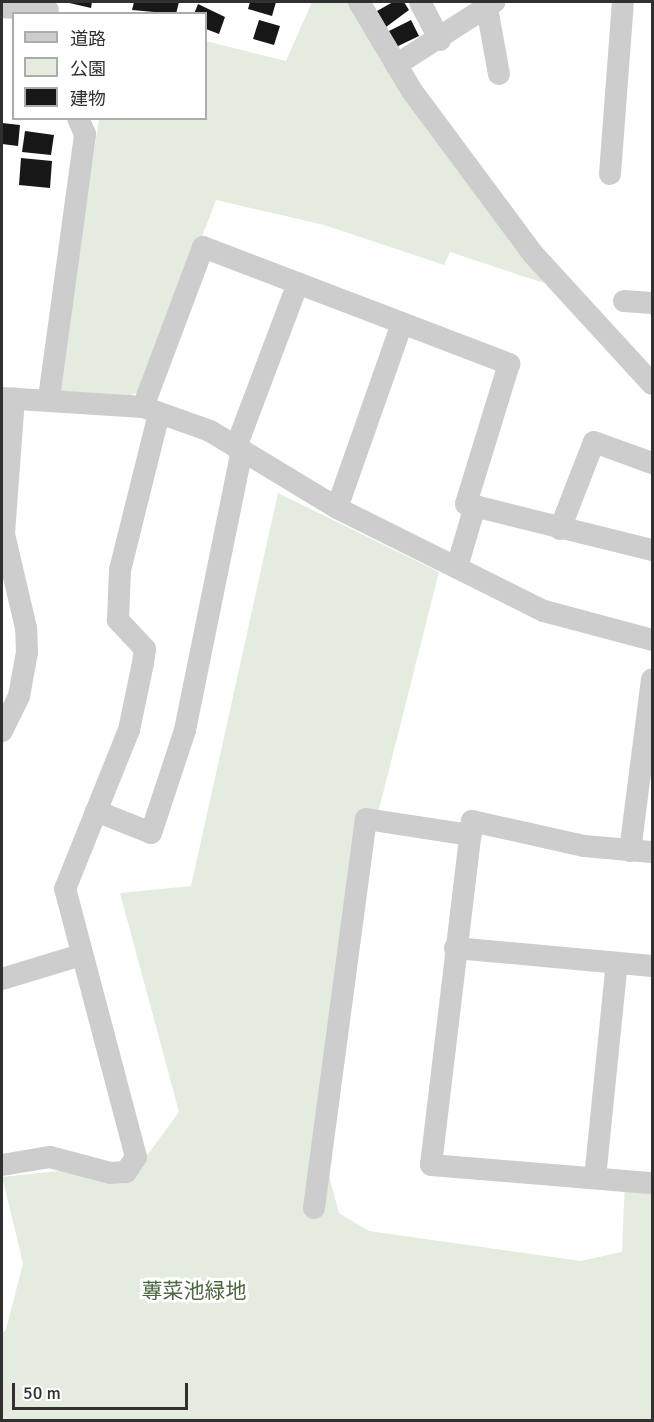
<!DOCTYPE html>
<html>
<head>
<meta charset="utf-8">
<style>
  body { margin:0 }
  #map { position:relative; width:654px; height:1422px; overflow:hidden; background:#fff; font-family:Signika,"Noto Sans JP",sans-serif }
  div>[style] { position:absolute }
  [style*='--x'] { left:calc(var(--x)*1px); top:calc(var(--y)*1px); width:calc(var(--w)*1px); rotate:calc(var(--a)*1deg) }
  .green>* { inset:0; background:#e3ecdf }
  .building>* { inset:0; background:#171717 }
  .minor>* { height:22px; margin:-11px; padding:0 11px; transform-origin:11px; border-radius:11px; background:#cdcdcd }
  span { translate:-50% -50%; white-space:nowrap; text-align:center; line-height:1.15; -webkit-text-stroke:6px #fff; paint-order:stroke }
  .park-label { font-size:21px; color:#4b6940 }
  .frame { position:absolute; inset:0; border:3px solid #303030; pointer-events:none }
  .legend { position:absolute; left:12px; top:12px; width:195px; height:108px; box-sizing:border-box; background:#fff; border:2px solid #acacac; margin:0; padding:8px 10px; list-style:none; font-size:18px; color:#303030 }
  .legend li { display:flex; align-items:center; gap:12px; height:30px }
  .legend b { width:30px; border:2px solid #acacac }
  .scale { position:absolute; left:12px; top:1383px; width:176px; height:27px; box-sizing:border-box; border:3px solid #303030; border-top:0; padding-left:8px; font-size:18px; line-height:21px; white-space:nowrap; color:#303030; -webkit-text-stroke:4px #fff; paint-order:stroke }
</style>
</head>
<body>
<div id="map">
  <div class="green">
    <div style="clip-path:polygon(312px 2px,350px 2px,544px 283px,450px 252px,444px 265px,324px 225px,216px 200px,143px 391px,128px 396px,58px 391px,99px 119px,206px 118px,206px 41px,286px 61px)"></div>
    <div style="clip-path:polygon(278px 493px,439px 572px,376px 821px,318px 1135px,339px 1213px,369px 1231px,581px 1261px,622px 1252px,625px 1181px,652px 1183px,652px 1420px,2px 1420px,2px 1333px,6px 1330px,23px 1263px,2px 1177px,58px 1171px,129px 1180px,179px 1112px,120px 893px,191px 886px)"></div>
  </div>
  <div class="building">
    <div style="clip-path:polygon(65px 2px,92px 2px,91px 8px)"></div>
    <div style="clip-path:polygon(134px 2px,179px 2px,176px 14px,132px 10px)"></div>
    <div style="clip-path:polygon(250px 2px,276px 2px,272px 16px,248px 9px)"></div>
    <div style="clip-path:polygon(393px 2px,404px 2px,409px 10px,386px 27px,377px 11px)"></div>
    <div style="clip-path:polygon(198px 4px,225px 17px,219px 34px,206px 29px,206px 14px,194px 14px)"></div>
    <div style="clip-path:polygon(259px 20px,280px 26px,274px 45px,253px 39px)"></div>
    <div style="clip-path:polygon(411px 20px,419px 36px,394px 48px,387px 32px)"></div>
    <div style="clip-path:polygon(2px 123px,20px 125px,18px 146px,2px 144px)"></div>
    <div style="clip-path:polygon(25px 131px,54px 135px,51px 155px,22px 152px)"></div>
    <div style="clip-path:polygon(21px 158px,52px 161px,50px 188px,19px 185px)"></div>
  </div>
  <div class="minor">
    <div style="--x:359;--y:2;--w:104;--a:59.2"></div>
    <div style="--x:412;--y:91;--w:203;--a:53.4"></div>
    <div style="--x:533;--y:254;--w:176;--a:47.5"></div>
    <div style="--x:420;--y:2;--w:43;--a:62.2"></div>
    <div style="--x:2;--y:7;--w:46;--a:3.7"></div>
    <div style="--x:487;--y:8;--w:67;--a:79.7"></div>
    <div style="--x:396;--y:65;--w:117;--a:-32.7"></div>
    <div style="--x:610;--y:174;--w:172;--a:-85.7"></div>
    <div style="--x:624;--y:301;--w:28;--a:4"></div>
    <div style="--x:2;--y:398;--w:141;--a:3.7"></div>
    <div style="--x:143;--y:407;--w:71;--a:19.7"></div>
    <div style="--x:210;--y:431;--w:149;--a:31.2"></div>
    <div style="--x:337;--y:508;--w:231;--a:26.5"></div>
    <div style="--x:544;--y:611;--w:112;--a:15"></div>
    <div style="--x:49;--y:398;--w:266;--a:-82.2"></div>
    <div style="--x:85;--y:134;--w:17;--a:-114"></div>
    <div style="--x:143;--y:407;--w:171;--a:-69.4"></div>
    <div style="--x:203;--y:247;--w:328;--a:20.9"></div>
    <div style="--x:509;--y:364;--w:146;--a:107.1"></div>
    <div style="--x:466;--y:504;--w:192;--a:13.9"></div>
    <div style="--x:236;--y:447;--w:175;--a:-69.3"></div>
    <div style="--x:337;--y:508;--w:196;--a:-70.6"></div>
    <div style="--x:560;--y:529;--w:93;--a:-68.7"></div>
    <div style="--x:594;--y:442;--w:62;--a:19.9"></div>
    <div style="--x:457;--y:567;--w:64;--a:-73.6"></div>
    <div style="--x:2;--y:731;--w:39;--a:-64"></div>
    <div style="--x:19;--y:696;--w:45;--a:-79.7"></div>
    <div style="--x:27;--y:652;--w:24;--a:-92"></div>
    <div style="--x:26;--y:628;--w:97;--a:-103.2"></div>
    <div style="--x:4;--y:534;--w:136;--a:-85.8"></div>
    <div style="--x:96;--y:811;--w:59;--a:21.8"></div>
    <div style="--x:151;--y:833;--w:108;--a:-71.7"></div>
    <div style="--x:185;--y:730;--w:285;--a:-78.5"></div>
    <div style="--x:630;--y:851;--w:173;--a:-82.7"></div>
    <div style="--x:652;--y:852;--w:68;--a:-175"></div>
    <div style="--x:584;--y:846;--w:115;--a:-167.4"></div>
    <div style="--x:472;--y:821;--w:346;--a:96.8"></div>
    <div style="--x:431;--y:1165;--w:222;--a:4.7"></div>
    <div style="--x:455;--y:948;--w:198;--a:5.2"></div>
    <div style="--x:2;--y:979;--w:83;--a:-16.9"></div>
    <div style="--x:2;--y:1165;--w:49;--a:-9.5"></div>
    <div style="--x:50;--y:1157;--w:62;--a:14.9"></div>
    <div style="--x:110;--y:1173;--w:16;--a:-4"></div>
    <div style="--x:126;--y:1172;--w:18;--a:-56"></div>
    <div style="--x:136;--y:1157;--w:277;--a:-104.8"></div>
    <div style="--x:65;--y:889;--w:171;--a:-68.1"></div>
    <div style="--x:129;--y:730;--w:68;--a:-78.2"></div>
    <div style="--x:143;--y:663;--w:14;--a:-82"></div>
    <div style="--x:145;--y:649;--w:40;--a:-133"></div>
    <div style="--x:118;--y:620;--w:50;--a:-87.7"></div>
    <div style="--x:120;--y:570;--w:162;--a:-76"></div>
    <div style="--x:595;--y:1178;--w:216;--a:-84.2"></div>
    <div style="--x:314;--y:1208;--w:392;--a:-82.4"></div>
    <div style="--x:366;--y:819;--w:106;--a:8.7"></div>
  </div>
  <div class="park-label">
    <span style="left:194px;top:1291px">蓴菜池緑地</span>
  </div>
  <div class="frame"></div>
  <ul class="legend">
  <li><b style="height:8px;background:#cdcdcd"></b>道路</li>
  <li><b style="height:16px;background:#e3ecdf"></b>公園</li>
  <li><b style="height:16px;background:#171717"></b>建物</li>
  </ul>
  <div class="scale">50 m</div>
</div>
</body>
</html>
